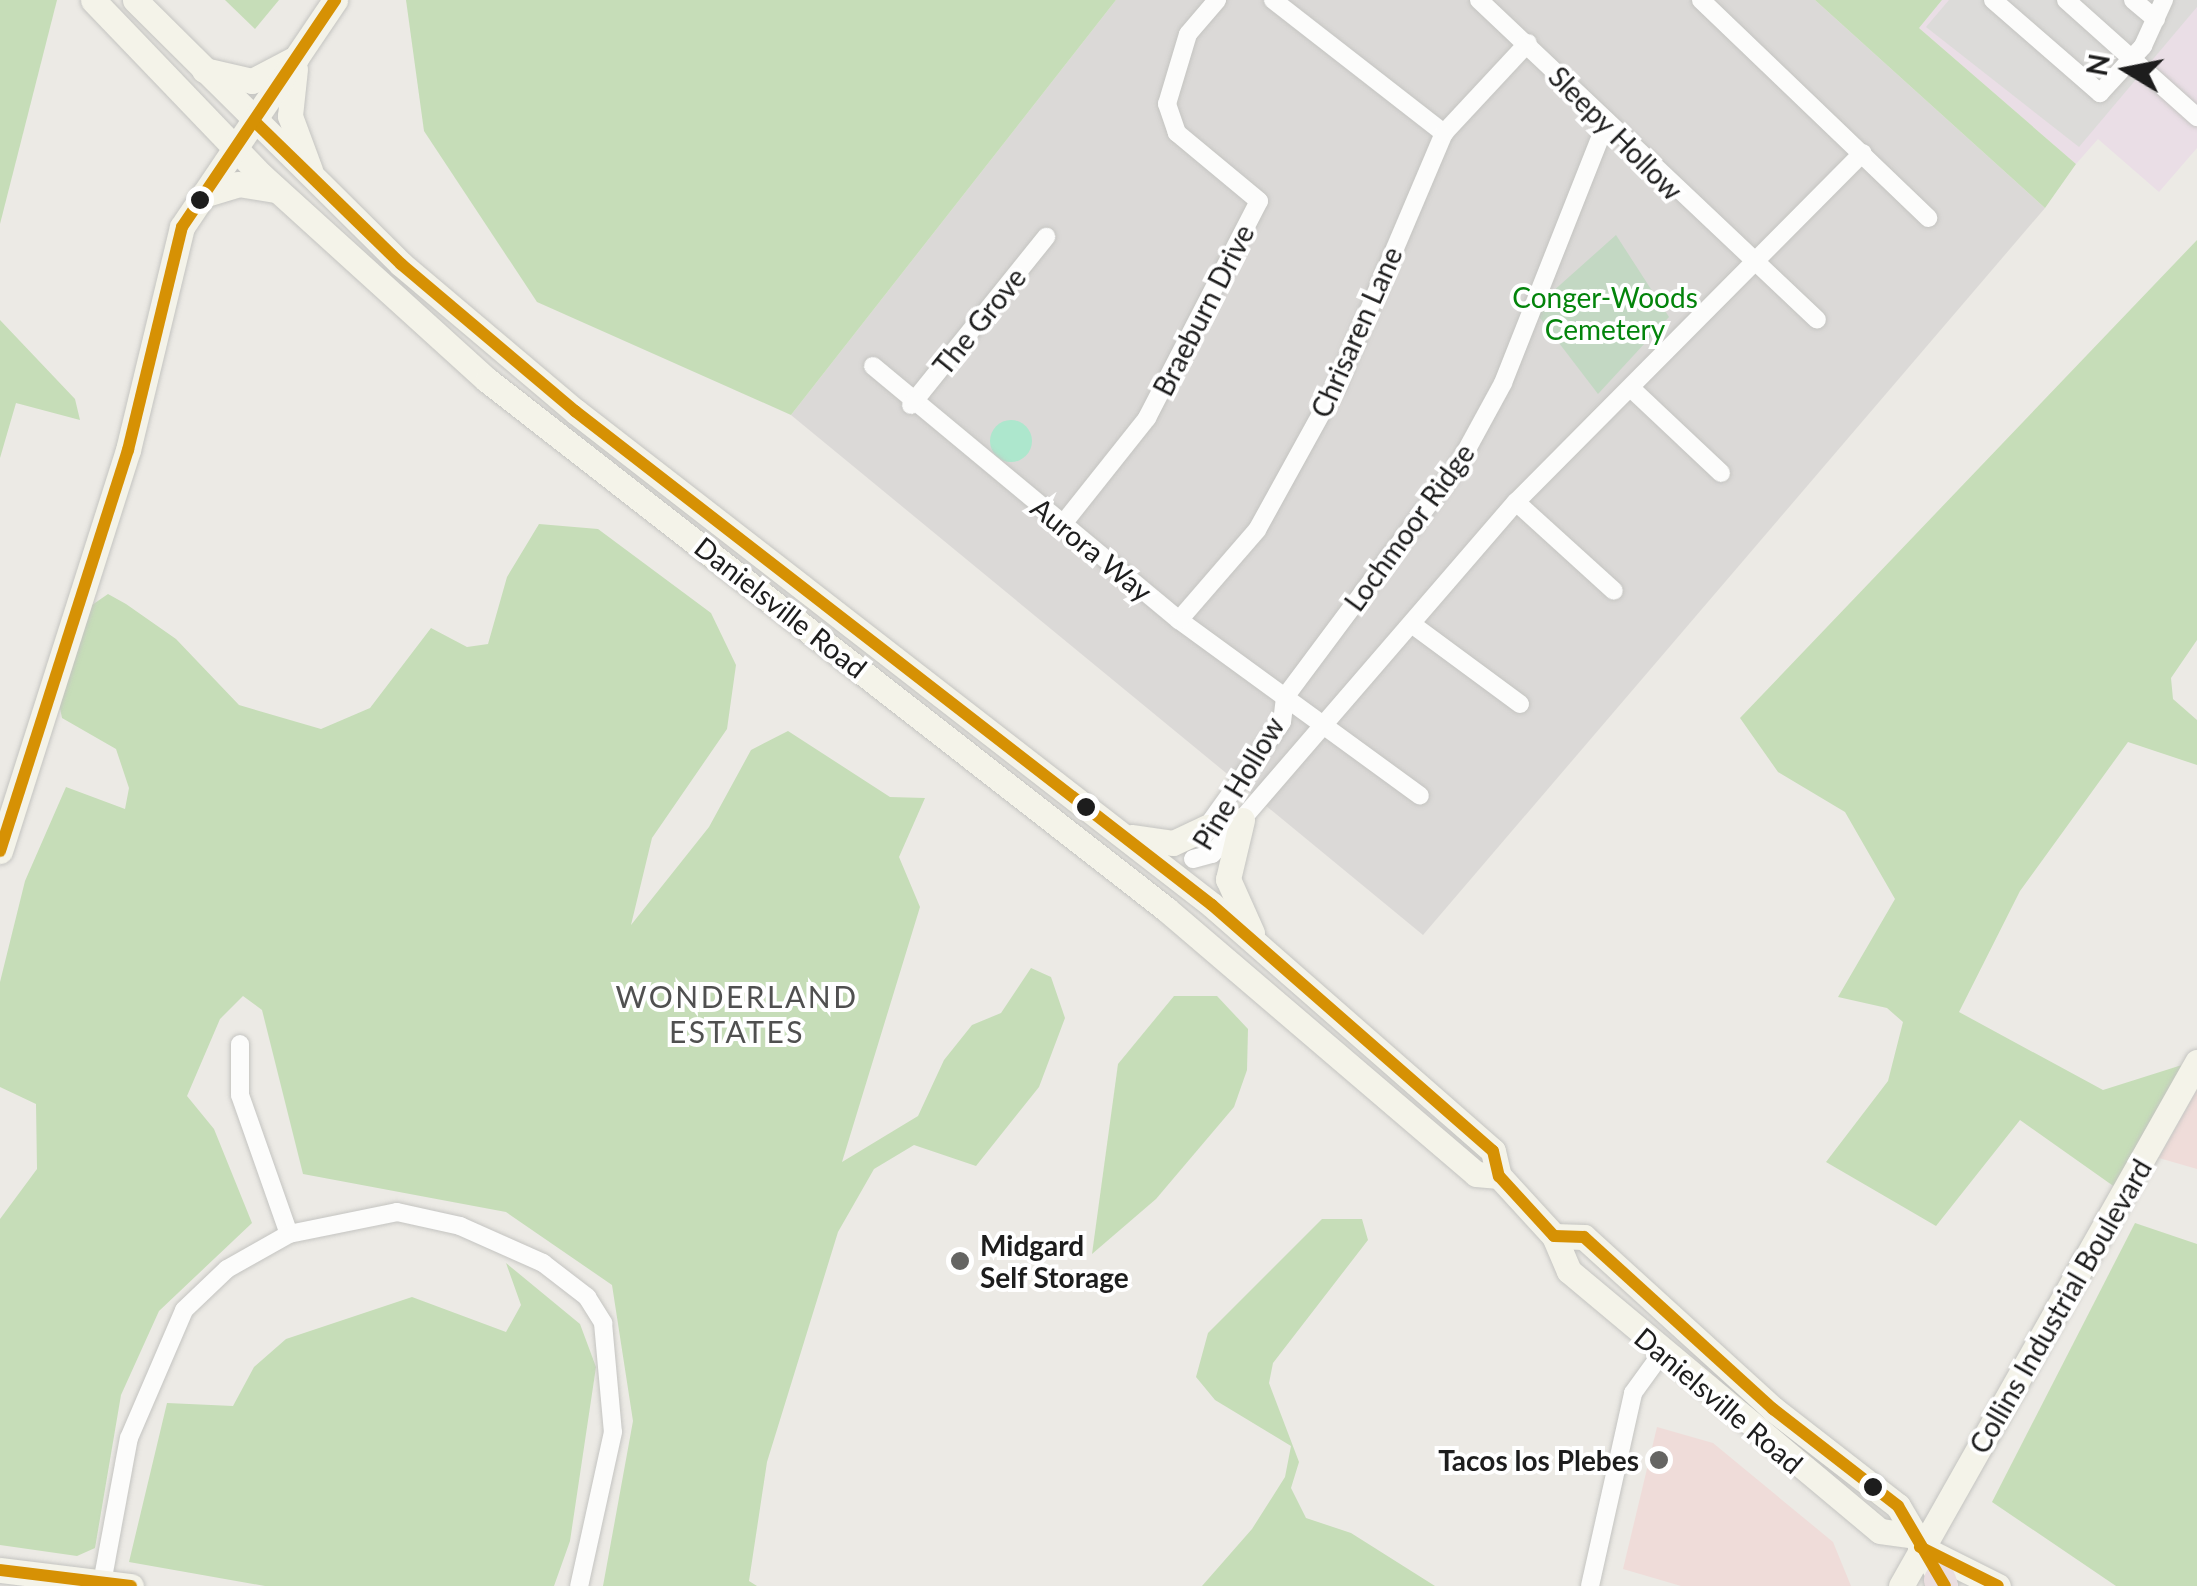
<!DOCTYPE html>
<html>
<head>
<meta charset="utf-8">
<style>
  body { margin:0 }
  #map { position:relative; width:2197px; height:1586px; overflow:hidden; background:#eceae5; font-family:Lato,sans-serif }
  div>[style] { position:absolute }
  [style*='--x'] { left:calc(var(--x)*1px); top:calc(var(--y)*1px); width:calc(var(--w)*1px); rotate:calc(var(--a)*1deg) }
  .residential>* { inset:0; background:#dbd9d7 }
  .commercial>* { inset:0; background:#efdcd9 }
  .industrial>* { inset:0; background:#eadee6 }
  .forest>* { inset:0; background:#c6ddb8 }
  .cemetery>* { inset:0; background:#c3d8c3 }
  .pitch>* { inset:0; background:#ade7cd }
  .round { border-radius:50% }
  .parking>* { inset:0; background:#dcdbd9 }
  .roads { filter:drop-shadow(0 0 2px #c4c4c1) drop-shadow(0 0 2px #c4c4c1) }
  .street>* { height:18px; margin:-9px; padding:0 9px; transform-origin:9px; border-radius:9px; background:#fcfcfb }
  .secondary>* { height:25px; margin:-12.5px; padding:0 12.5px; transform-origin:12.5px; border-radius:12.5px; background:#f4f3e9 }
  .highway>* { height:32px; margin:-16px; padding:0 16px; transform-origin:16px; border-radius:16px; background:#eadee0 }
  .bus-1>* { height:12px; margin:-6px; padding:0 6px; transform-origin:6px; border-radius:6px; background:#d69104 }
  .dots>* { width:28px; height:28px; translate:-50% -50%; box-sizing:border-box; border:5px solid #fff; border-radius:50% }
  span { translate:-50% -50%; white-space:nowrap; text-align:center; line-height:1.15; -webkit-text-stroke:8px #fff; paint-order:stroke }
  .street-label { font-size:28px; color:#1d1d1d }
  .park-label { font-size:28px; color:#03840b }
  .poi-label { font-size:28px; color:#1d1d1d; font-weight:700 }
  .left { translate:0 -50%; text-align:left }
  .right { translate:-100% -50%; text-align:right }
  .neighbourhood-label { font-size:30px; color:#505050; letter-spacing:2.5px }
  .north { position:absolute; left:2077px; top:20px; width:100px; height:100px; -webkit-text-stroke:8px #fff; paint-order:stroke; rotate:280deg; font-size:28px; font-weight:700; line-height:40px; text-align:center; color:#1d1d1d }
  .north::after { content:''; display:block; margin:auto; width:35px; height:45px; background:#1d1d1d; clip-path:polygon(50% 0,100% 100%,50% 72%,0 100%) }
</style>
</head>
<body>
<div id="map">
  <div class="residential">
    <div style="clip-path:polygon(1116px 0,1815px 0,2045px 208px,1423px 935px,791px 415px)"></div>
  </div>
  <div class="commercial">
    <div style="clip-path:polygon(2197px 1090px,2197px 1169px,2159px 1158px)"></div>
    <div style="clip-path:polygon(1657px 1427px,1713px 1443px,1833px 1542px,1851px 1586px,1681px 1586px,1623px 1569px)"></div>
  </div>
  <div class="industrial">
    <div style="clip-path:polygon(1942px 0,2197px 0,2197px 148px,2159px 192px,2098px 139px,2076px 164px,1919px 28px)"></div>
  </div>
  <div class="forest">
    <div style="clip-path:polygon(0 0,57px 0,0 224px)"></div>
    <div style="clip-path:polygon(225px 0,279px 0,255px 29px)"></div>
    <div style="clip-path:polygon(406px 0,1116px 0,791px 415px,537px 302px,424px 131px)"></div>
    <div style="clip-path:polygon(1815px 0,1942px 0,1919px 28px,2076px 164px,2045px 208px)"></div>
    <div style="clip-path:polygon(2197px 240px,2197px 640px,2171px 678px,2173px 699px,2197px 720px,2197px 765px,2128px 742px,2020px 891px,1959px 1012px,2103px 1090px,2182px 1065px,2119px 1190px,2020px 1120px,1936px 1226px,1826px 1162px,1888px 1081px,1903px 1022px,1887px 1008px,1838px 997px,1895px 899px,1845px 812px,1778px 772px,1740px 718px)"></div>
    <div style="clip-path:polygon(0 320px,75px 399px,80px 420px,16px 403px,0 458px)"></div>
    <div style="clip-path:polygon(539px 524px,598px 529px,711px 613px,736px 665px,727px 729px,652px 838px,631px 925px,709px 827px,751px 750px,788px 731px,890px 797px,925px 798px,899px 857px,920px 907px,842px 1162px,918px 1116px,944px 1060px,972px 1025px,1001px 1013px,1031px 968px,1051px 977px,1065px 1018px,1039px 1087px,976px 1166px,914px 1145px,874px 1169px,838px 1232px,767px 1462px,749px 1581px,757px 1586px,603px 1586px,633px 1421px,612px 1285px,506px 1212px,303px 1174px,262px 1010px,243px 996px,220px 1019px,187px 1096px,214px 1129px,252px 1223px,159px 1311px,121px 1395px,95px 1548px,77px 1556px,0 1545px,0 1219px,37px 1169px,36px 1104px,0 1087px,0 982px,25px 881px,66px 787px,125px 809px,129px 788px,116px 749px,62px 718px,58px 698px,92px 605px,108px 594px,126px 604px,176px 639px,239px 705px,321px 729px,370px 708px,431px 628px,467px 647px,488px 644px,507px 577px)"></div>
    <div style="clip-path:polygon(1174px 996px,1217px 996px,1248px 1029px,1247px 1070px,1234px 1107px,1156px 1199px,1092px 1254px,1118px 1064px)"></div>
    <div style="clip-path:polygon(1322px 1219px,1362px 1219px,1368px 1240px,1273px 1363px,1269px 1383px,1299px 1462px,1291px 1488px,1306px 1518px,1351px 1533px,1435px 1586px,1202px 1586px,1252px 1529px,1285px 1477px,1291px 1446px,1215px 1400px,1196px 1377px,1208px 1333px)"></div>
    <div style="clip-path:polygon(2135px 1223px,2197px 1244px,2197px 1586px,2116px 1586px,1992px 1502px)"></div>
    <div style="clip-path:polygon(506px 1263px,580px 1324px,596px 1367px,570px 1541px,554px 1586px,265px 1586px,129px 1562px,167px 1403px,233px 1406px,254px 1367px,286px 1339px,412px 1297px,506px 1332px,521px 1305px)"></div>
  </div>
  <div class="cemetery">
    <div style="clip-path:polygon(1616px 235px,1669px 317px,1598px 394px,1533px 309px)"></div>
  </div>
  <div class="pitch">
    <div class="round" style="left:990px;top:420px;width:42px;height:42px"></div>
  </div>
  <div class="parking">
    <div style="clip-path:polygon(1949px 0,2197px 0,2197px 7px,2079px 147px,1926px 27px)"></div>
  </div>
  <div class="roads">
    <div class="street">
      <div style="--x:1273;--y:0;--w:217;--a:37.9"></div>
      <div style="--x:1479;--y:0;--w:465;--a:43.4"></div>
      <div style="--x:1701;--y:0;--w:315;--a:43.8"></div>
      <div style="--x:1993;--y:0;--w:142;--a:41"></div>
      <div style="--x:2100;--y:93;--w:64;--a:-47.5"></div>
      <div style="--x:2143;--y:46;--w:51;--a:-65.5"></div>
      <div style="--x:2066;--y:0;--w:176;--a:41.8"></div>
      <div style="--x:2133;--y:0;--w:30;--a:40"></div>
      <div style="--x:873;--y:366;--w:398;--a:39.7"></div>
      <div style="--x:1179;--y:620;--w:298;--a:36.1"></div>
      <div style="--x:1633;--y:390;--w:121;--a:43.3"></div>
      <div style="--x:911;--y:405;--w:216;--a:-51.2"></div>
      <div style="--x:1516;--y:502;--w:132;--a:42.2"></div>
      <div style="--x:1062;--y:525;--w:137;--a:-51.5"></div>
      <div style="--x:1147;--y:418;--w:244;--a:-62.7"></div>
      <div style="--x:1259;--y:201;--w:107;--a:-140.3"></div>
      <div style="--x:1177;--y:133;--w:31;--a:-109"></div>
      <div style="--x:1167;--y:104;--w:73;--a:-73.3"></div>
      <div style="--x:1188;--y:34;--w:45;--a:-49.5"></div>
      <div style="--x:1179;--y:620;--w:119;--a:-49.1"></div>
      <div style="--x:1257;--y:530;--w:166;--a:-61.1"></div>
      <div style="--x:1337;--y:385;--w:274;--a:-67"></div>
      <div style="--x:1444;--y:133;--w:123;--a:-47"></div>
      <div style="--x:1413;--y:625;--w:133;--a:36.4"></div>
      <div style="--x:1201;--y:835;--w:139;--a:-54.4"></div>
      <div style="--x:1282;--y:722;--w:25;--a:-83"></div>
      <div style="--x:1285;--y:697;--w:293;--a:-53.3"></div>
      <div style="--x:1460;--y:462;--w:90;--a:-61.4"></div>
      <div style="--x:1503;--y:383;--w:277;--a:-68.4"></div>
      <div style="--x:1193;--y:859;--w:20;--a:-15"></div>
      <div style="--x:1212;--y:854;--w:465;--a:-49.2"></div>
      <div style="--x:1516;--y:502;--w:492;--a:-45.2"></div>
      <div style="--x:240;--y:1044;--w:51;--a:90"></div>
      <div style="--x:240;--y:1095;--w:147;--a:70.6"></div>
      <div style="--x:102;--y:1583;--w:147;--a:-79.5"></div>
      <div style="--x:129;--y:1438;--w:139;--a:-66.7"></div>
      <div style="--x:184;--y:1310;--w:59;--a:-43.6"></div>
      <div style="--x:227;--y:1269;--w:71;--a:-29.4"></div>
      <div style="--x:289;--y:1234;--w:110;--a:-11.5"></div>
      <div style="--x:397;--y:1212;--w:65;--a:12.5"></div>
      <div style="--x:460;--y:1226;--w:91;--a:24"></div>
      <div style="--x:543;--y:1263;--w:56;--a:37.7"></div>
      <div style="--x:587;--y:1297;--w:31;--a:58"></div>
      <div style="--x:603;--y:1323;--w:109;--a:84.8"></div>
      <div style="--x:613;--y:1432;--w:158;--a:102.4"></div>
      <div style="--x:1590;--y:1586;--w:198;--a:-77.4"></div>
      <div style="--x:1633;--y:1393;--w:49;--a:-54.1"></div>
    </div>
    <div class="secondary">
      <div style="--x:93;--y:0;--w:244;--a:46.2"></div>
      <div style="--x:262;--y:176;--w:304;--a:42.2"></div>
      <div style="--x:487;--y:380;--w:861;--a:37.92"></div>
      <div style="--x:1166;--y:909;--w:408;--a:40.5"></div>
      <div style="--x:1476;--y:1174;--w:23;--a:5"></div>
      <div style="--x:135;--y:0;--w:375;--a:44.8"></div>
      <div style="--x:401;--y:264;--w:228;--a:40.2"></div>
      <div style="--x:575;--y:411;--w:806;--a:37.79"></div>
      <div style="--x:1212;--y:905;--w:373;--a:41.2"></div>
      <div style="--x:1493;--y:1151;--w:26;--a:77"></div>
      <div style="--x:1499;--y:1176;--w:81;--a:47.5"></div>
      <div style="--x:1554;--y:1236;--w:38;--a:67"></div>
      <div style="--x:1569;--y:1271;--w:405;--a:39.9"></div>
      <div style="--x:1880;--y:1531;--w:28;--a:8"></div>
      <div style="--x:295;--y:69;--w:47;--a:96.1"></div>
      <div style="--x:290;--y:116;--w:58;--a:69.7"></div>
      <div style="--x:204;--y:70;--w:49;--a:12.9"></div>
      <div style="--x:252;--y:81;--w:50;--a:-27.6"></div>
      <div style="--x:203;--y:195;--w:37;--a:-17"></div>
      <div style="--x:238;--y:184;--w:39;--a:9"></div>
      <div style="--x:1242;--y:820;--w:61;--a:103.3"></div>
      <div style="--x:1228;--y:879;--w:59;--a:66"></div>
      <div style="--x:1131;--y:837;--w:42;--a:8.1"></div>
      <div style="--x:1173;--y:843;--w:38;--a:-25"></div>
      <div style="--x:0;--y:851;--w:421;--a:-72.3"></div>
      <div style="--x:128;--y:450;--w:229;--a:-76.4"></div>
      <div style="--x:182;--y:227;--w:274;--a:-56"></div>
      <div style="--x:1554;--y:1236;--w:30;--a:2"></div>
      <div style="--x:1584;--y:1237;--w:256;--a:42.3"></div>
      <div style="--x:1773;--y:1409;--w:158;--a:37.8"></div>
      <div style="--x:1898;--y:1506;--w:93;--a:59.6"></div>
      <div style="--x:1920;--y:1547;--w:87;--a:26.6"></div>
      <div style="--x:0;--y:1570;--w:132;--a:7"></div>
      <div style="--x:1901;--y:1586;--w:602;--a:-60.54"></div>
    </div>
    <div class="highway">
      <div style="--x:1940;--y:1580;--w:6;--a:72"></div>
    </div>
  </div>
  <div class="bus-1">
    <div style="--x:255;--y:122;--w:204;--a:44.2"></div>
    <div style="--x:401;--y:264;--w:228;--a:40.2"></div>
    <div style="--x:575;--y:411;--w:806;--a:37.79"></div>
    <div style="--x:1212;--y:905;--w:373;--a:41.2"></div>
    <div style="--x:1493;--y:1151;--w:26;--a:77"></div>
    <div style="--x:1499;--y:1176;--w:81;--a:47.5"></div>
    <div style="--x:1554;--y:1236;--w:30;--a:2"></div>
    <div style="--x:1584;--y:1237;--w:256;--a:42.3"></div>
    <div style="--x:1773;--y:1409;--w:158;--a:37.8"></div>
    <div style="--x:1898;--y:1506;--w:93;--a:59.6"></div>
    <div style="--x:0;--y:851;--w:421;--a:-72.3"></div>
    <div style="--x:128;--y:450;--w:229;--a:-76.4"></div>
    <div style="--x:182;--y:227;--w:274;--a:-56"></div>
    <div style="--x:1920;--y:1547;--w:87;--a:26.6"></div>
    <div style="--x:0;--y:1570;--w:132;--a:7"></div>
  </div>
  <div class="dots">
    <div style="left:200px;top:200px;background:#1d1d1d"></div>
    <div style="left:1086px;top:807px;background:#1d1d1d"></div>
    <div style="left:960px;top:1261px;background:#656563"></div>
    <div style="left:1659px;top:1460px;background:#656563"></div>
    <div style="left:1873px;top:1487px;background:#1d1d1d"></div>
  </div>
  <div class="street-label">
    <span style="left:1616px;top:133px;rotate:45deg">Sleepy Hollow</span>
    <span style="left:1203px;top:310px;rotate:-63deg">Braeburn Drive</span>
    <span style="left:979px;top:321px;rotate:-51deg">The Grove</span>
    <span style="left:1356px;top:332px;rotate:-66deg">Chrisaren Lane</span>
    <span style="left:1409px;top:527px;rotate:-54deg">Lochmoor Ridge</span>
    <span style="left:1092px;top:549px;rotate:39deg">Aurora Way</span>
    <span style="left:781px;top:607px;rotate:38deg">Danielsville Road</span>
    <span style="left:1238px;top:783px;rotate:-59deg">Pine Hollow</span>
    <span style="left:2060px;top:1306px;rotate:-60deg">Collins Industrial Boulevard</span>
    <span style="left:1719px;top:1400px;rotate:40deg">Danielsville Road</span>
  </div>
  <div class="park-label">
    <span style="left:1605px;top:313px">Conger-Woods<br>Cemetery</span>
  </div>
  <div class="poi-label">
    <span class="left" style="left:980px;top:1261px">Midgard<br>Self Storage</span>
    <span class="right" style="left:1639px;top:1460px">Tacos los Plebes</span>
  </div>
  <div class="neighbourhood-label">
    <span style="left:737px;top:1013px">WONDERLAND<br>ESTATES</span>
  </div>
  <div class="north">N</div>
</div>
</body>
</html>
